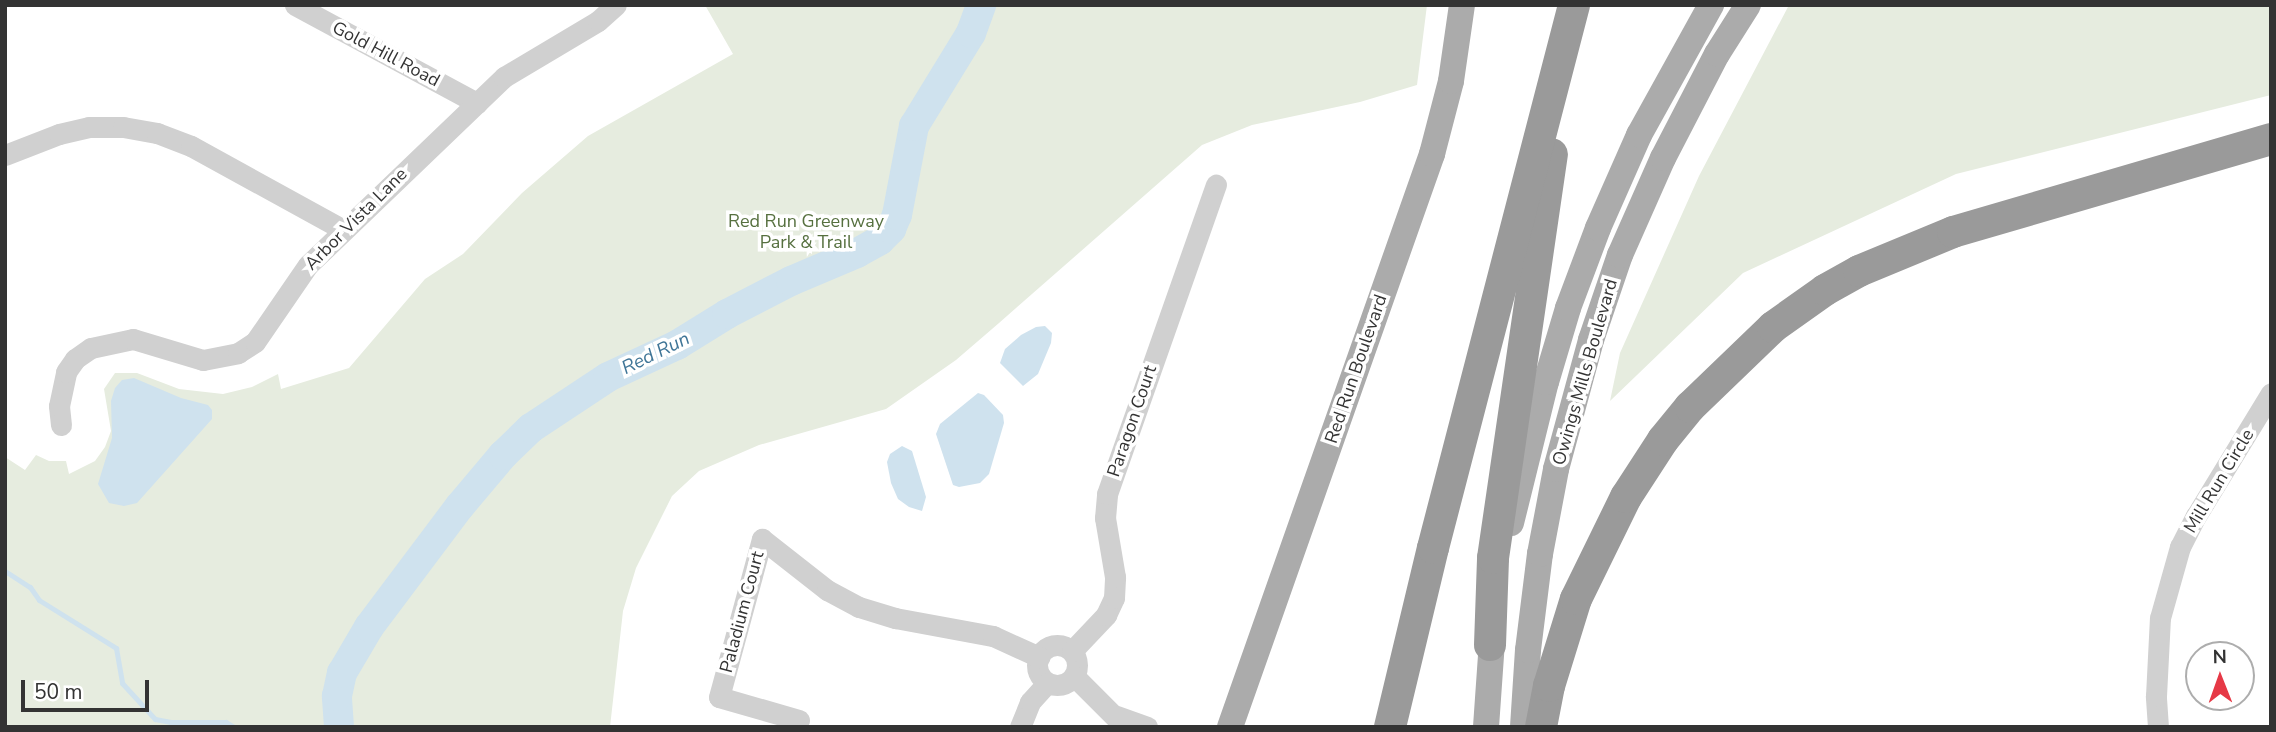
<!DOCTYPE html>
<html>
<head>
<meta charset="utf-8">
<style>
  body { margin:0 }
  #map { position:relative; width:2276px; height:732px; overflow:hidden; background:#fff; font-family:"Nunito Sans",sans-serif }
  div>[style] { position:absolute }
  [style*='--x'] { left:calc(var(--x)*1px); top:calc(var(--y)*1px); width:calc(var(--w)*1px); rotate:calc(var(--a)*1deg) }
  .green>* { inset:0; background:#e6ecdf }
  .water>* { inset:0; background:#cfe2ee }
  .stream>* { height:5px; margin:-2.5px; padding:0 2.5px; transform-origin:2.5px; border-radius:2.5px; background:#cfe2ee }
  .river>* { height:30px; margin:-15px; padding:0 15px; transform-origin:15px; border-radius:15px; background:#cfe2ee }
  .minor>* { height:21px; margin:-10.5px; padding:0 10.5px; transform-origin:10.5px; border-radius:10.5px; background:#d0d0d0 }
  .minor>.ring { margin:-10.5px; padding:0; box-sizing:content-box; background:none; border:21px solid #d0d0d0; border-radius:50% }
  .major>* { height:26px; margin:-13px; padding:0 13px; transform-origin:13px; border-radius:13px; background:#ababab }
  .highway>* { height:32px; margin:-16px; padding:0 16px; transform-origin:16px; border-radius:16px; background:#9a9a9a }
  span { translate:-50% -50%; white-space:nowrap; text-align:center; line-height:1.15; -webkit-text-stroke:7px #fff; paint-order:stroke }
  .street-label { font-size:18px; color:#333 }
  .park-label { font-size:18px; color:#56703f }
  .water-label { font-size:19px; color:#3f7597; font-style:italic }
  .frame { position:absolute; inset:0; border:7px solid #333; pointer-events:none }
  .north { position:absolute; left:2185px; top:641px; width:70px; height:70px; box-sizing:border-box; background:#fff; border:2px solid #adadad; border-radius:50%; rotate:359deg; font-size:19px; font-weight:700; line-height:28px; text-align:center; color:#333 }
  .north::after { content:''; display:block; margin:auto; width:24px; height:32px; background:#e63946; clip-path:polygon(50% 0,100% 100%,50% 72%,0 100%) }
  .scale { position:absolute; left:21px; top:680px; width:128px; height:32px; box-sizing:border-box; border:4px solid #333; border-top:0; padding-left:9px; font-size:21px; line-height:24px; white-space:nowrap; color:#333; -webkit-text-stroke:5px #fff; paint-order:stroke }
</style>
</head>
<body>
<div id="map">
  <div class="green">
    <div style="clip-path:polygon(705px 5px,1427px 5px,1417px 85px,1360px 102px,1252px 125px,1202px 145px,999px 323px,956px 360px,886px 409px,759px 445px,699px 471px,672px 496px,636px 568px,623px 611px,610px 727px,5px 727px,5px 457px,25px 470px,36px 455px,49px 461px,66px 461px,69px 474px,95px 461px,105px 447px,111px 431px,104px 389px,115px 373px,137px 373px,179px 389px,223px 394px,252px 387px,278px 374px,281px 389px,349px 368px,425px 279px,463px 254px,522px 193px,588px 136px,733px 54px)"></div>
    <div style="clip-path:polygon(1789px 5px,2271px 5px,2271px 95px,1956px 174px,1743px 273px,1610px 401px,1620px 353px,1699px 176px)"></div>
  </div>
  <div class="water">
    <div style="clip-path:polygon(1045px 326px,1052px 333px,1051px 343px,1038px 374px,1023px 386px,1000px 363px,1005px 349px,1021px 335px,1036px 327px)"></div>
    <div style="clip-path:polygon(134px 378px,181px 398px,208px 405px,212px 410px,212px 419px,137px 503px,124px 506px,109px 503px,98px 484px,112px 438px,111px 401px,115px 388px,122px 380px)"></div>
    <div style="clip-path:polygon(978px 393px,984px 395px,1003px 415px,1004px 423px,989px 474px,980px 483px,959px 487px,953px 485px,936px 434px,940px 424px)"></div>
    <div style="clip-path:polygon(902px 446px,912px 451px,926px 497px,922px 511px,909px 507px,898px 499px,891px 483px,887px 462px,890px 454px)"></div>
  </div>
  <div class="stream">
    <div style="--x:5;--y:571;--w:30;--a:33"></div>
    <div style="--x:30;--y:587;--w:16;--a:55"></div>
    <div style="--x:39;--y:600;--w:91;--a:31.9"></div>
    <div style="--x:116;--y:648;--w:36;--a:80"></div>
    <div style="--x:122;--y:683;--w:49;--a:47.5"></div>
    <div style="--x:155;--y:719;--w:16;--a:11"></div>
    <div style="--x:171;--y:722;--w:55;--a:0"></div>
    <div style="--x:226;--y:722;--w:9;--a:32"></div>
  </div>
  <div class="river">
    <div style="--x:339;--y:727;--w:31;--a:-94"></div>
    <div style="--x:337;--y:696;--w:24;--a:-78"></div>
    <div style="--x:342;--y:673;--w:53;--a:-59.6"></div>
    <div style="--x:369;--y:627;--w:151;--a:-53.1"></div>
    <div style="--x:460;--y:506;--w:67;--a:-49.9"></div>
    <div style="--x:503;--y:455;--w:39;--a:-44"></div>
    <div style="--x:531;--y:428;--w:92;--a:-33.5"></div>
    <div style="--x:608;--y:377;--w:76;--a:-24.9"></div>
    <div style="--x:677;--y:345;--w:59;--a:-31.8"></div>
    <div style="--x:727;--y:314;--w:72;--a:-27.3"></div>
    <div style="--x:791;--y:281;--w:72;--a:-23"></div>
    <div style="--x:857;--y:253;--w:26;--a:-29"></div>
    <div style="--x:880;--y:240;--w:16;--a:-45"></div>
    <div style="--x:891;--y:229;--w:15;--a:-67"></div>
    <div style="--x:897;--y:215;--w:91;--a:-79.2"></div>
    <div style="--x:914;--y:126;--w:109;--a:-58.5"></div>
    <div style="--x:971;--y:33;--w:30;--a:-70"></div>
  </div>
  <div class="minor">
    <div style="--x:295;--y:5;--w:207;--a:28.3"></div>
    <div style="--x:5;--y:155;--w:58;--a:-21.3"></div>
    <div style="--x:59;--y:134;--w:31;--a:-13"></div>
    <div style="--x:89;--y:127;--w:34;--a:0"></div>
    <div style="--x:123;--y:127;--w:35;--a:10"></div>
    <div style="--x:157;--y:133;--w:36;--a:21"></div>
    <div style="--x:191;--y:146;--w:172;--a:28.8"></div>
    <div style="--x:61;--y:425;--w:19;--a:-96"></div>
    <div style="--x:59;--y:406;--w:35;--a:-78"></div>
    <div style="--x:66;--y:372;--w:16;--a:-55"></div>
    <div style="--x:75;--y:359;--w:19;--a:-35"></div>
    <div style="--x:91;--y:348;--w:43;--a:-12.1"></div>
    <div style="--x:133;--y:339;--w:73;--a:16.7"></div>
    <div style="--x:203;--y:360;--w:36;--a:-11"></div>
    <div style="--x:238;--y:353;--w:20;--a:-33"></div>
    <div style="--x:255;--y:342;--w:93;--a:-55.5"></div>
    <div style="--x:308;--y:265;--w:272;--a:-43.8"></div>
    <div style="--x:504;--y:77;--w:109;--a:-30.8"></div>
    <div style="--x:598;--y:21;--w:24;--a:-42"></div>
    <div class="ring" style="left:1037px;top:645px;width:19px;height:19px"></div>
    <div style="--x:1072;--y:651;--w:50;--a:-46.6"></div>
    <div style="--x:1106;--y:615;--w:19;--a:-65"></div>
    <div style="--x:1114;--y:598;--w:21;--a:-87"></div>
    <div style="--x:1115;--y:577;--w:60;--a:-99.6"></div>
    <div style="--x:1105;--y:518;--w:24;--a:-85"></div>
    <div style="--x:1107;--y:494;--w:328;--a:-70.6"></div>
    <div style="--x:1074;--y:676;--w:72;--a:45"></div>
    <div style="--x:1117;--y:716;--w:32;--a:20"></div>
    <div style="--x:799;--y:720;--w:83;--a:-164"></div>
    <div style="--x:719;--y:697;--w:164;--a:-74.8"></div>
    <div style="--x:762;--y:539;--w:83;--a:38.1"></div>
    <div style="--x:827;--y:590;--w:36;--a:28"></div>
    <div style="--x:859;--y:607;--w:38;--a:17"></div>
    <div style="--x:895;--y:618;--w:100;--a:10.4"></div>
    <div style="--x:993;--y:636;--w:51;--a:24.5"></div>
    <div style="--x:1020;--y:727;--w:27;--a:-68"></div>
    <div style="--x:1030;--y:702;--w:25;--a:-48"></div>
    <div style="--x:2158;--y:727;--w:31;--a:-94"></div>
    <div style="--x:2156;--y:696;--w:78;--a:-87.1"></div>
    <div style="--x:2160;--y:618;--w:74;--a:-74.3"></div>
    <div style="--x:2180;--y:547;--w:35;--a:-63"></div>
    <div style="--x:2196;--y:516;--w:144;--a:-58.6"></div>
  </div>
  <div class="major">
    <div style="--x:1511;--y:523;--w:145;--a:-76.1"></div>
    <div style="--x:1546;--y:382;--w:77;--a:-73.4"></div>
    <div style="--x:1568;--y:308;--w:85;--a:-69.4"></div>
    <div style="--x:1598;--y:228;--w:102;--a:-66.2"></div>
    <div style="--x:1639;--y:135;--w:149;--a:-61"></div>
    <div style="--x:1230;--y:727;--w:608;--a:-70.58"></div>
    <div style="--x:1432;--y:154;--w:75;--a:-75.4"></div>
    <div style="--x:1451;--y:81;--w:77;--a:-81.8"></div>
    <div style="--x:1486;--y:727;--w:100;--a:-86"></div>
    <div style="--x:1523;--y:727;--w:77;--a:-86.3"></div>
    <div style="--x:1528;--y:650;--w:97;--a:-82.9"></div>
    <div style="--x:1540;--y:554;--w:86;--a:-79.3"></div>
    <div style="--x:1556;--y:469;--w:134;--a:-74.8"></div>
    <div style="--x:1591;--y:340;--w:90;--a:-71.2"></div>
    <div style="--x:1620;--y:255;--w:106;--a:-66.1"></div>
    <div style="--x:1663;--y:158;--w:117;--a:-62.6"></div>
    <div style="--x:1717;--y:54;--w:58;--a:-57.7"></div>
  </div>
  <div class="highway">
    <div style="--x:1490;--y:645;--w:87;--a:-88"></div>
    <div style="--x:1493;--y:558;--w:408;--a:-81.7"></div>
    <div style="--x:1390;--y:727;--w:184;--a:-76.5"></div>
    <div style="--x:1433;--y:548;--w:561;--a:-75.44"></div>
    <div style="--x:1541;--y:727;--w:42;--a:-79"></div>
    <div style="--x:1549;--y:686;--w:91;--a:-72.8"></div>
    <div style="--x:1576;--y:599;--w:114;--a:-63.9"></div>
    <div style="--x:1626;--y:497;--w:68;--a:-57"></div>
    <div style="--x:1663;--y:440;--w:43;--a:-50.7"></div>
    <div style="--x:1690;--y:407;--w:115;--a:-43.9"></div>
    <div style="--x:1773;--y:327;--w:64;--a:-35.4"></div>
    <div style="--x:1825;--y:290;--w:39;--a:-29"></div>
    <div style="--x:1859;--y:271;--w:102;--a:-22.5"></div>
    <div style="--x:1953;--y:232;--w:331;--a:-16.3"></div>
  </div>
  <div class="street-label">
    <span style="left:386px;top:54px;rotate:28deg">Gold Hill Road</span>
    <span style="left:356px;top:219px;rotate:-45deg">Arbor Vista Lane</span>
    <span style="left:1356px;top:369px;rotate:-71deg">Red Run Boulevard</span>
    <span style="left:1585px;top:372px;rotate:-74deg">Owings Mills Boulevard</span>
    <span style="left:1132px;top:421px;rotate:-71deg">Paragon Court</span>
    <span style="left:2219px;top:481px;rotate:-59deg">Mill Run Circle</span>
    <span style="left:742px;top:612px;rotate:-75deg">Paladium Court</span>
  </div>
  <div class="park-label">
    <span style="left:806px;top:232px">Red Run Greenway<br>Park &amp; Trail</span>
  </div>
  <div class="water-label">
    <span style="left:656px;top:354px;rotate:-26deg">Red Run</span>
  </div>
  <div class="frame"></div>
  <div class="north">N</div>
  <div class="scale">50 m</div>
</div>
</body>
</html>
